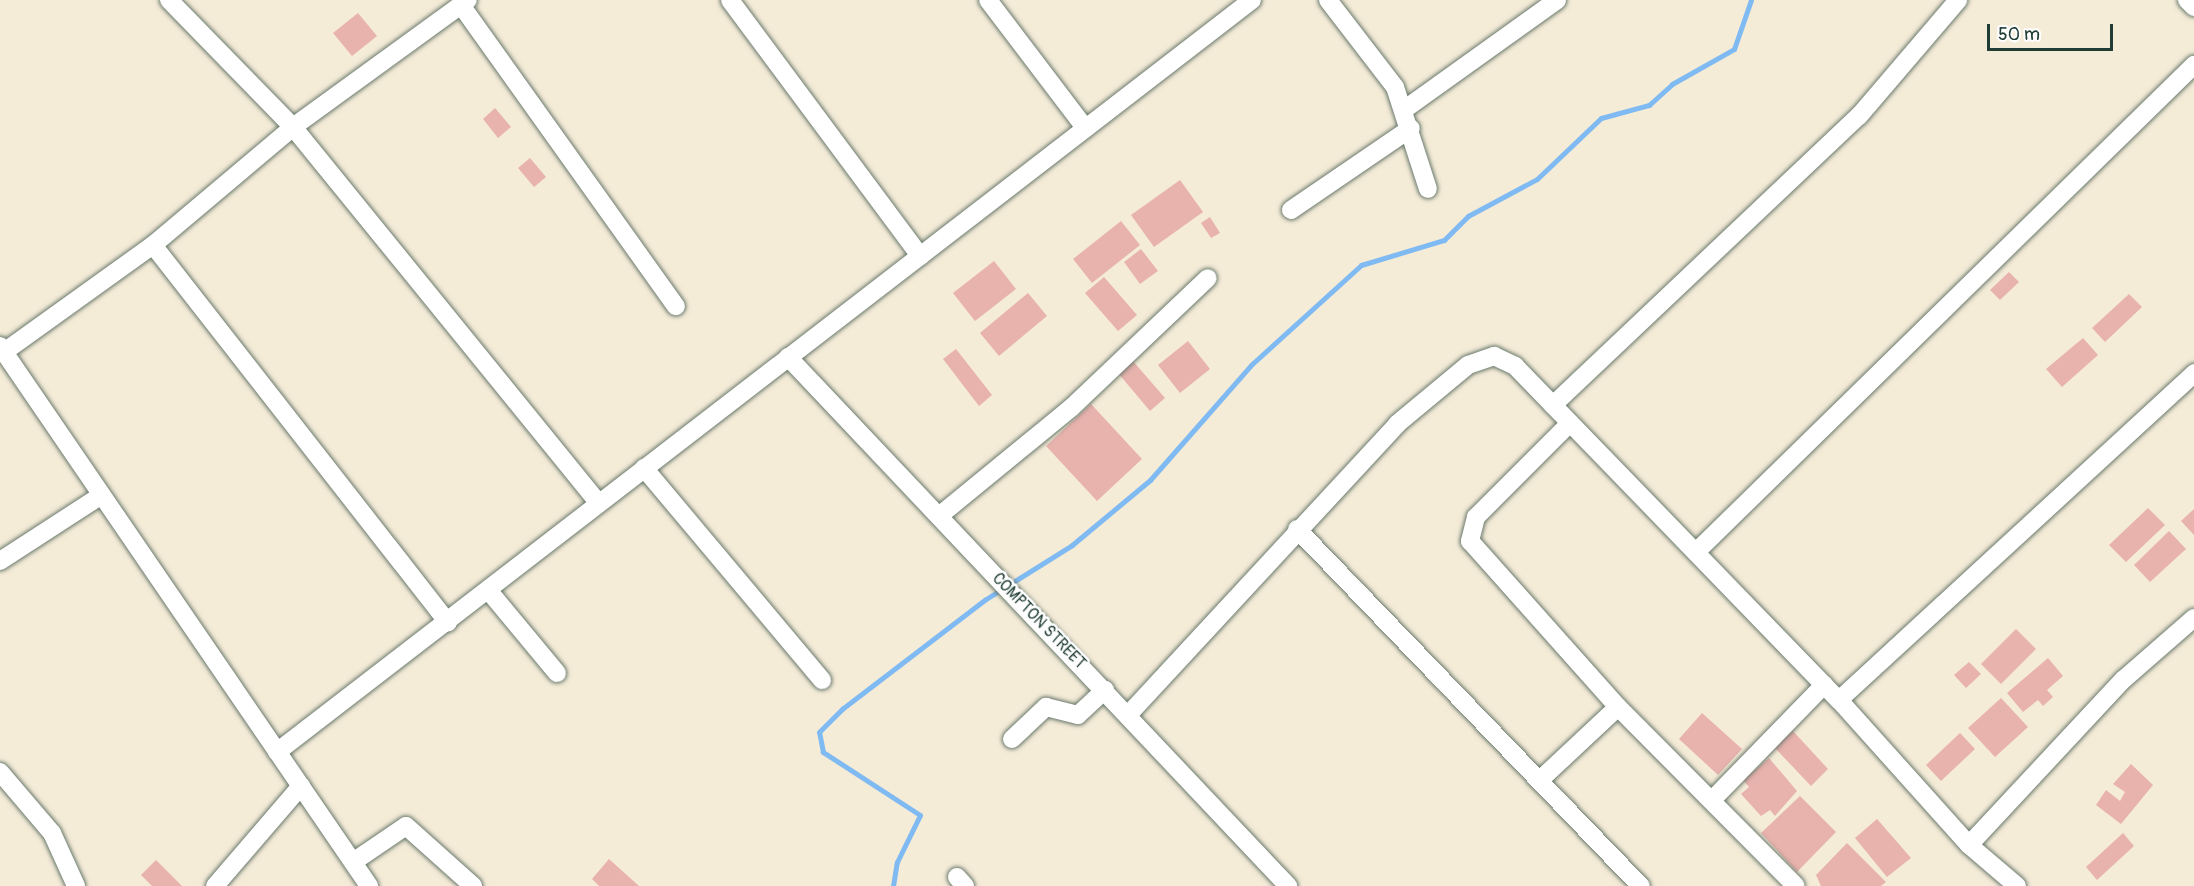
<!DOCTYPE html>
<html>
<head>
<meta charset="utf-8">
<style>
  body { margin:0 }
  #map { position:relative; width:2194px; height:886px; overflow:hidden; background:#f5ecd8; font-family:Pangolin,sans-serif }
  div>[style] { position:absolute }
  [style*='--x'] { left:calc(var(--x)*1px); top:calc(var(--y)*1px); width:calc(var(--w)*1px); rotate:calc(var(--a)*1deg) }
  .stream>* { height:5px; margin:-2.5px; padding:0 2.5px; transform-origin:2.5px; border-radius:2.5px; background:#80baf2 }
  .building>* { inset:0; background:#e8b2ad }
  .roads { filter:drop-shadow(0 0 2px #6a7a6d) drop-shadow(0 0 2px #6a7a6d) }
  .minor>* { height:18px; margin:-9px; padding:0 9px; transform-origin:9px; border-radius:9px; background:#fff }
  span { translate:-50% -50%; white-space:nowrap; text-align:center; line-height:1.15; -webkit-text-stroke:5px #fff; paint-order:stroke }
  .street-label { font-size:16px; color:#1f3d34 }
  .scale { position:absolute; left:1987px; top:24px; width:126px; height:27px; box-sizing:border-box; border:3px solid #1f3d34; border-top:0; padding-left:8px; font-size:18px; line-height:21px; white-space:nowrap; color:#1f3d34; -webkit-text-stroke:4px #fff; paint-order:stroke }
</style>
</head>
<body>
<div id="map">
  <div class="stream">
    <div style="--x:893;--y:886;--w:24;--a:-81"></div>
    <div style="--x:897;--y:862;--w:52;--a:-63.9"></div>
    <div style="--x:920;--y:815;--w:116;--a:-147"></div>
    <div style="--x:823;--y:752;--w:20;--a:-101"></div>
    <div style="--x:819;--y:732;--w:33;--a:-45"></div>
    <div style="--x:842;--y:709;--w:181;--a:-37.4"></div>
    <div style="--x:986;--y:599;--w:102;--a:-32.1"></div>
    <div style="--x:1072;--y:545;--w:102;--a:-39.8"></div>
    <div style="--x:1150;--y:480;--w:154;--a:-48.7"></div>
    <div style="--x:1252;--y:364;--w:147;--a:-42.2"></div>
    <div style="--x:1361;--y:265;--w:87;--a:-16.8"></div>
    <div style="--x:1444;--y:240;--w:34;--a:-45"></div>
    <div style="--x:1468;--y:216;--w:78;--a:-28.2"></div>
    <div style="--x:1537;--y:179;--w:88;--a:-43.6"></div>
    <div style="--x:1601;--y:118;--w:50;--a:-15.2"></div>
    <div style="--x:1649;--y:105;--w:31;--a:-42"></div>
    <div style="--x:1672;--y:84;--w:71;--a:-29.4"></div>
    <div style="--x:1734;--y:49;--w:52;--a:-70.9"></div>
  </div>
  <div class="building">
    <div style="clip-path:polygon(358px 13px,377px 36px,352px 56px,333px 33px)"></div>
    <div style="clip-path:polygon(495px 108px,511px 127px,498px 138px,483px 119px)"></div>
    <div style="clip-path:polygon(530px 158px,546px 177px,534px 187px,518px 168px)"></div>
    <div style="clip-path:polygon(1180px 180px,1203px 212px,1154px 247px,1131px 215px)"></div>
    <div style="clip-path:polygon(1210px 217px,1220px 233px,1211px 238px,1201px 223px)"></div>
    <div style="clip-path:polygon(1121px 221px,1140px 245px,1092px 283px,1073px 259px)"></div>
    <div style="clip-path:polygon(1141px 249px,1158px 271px,1140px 284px,1124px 262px)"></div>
    <div style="clip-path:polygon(994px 261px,1016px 289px,975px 321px,953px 293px)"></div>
    <div style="clip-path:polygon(2009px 272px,2019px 282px,2000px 300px,1990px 290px)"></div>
    <div style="clip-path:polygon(1104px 277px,1137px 315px,1118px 331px,1085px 293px)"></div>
    <div style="clip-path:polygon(1028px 293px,1047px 316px,999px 356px,980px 333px)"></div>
    <div style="clip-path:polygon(2129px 294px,2142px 307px,2105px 342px,2092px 328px)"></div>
    <div style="clip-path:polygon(2083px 338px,2098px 355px,2062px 387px,2046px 369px)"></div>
    <div style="clip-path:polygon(1188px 341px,1210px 369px,1180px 393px,1158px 365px)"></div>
    <div style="clip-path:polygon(956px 349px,992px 395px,979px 406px,943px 359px)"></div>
    <div style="clip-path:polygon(1132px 360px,1165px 398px,1150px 411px,1118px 373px)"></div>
    <div style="clip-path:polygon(1091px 404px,1142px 459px,1097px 501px,1046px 446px)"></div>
    <div style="clip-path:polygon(2148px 508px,2165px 525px,2126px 562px,2109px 545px)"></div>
    <div style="clip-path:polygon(2194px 509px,2194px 535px,2181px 521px)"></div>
    <div style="clip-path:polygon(2169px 531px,2186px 549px,2150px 582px,2134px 565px)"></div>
    <div style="clip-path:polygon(2016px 629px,2036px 649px,2001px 684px,1981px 664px)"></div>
    <div style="clip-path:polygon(2048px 658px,2063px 676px,2047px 690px,2053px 697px,2043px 706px,2038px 700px,2023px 712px,2007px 693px)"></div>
    <div style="clip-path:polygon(1969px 662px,1981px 674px,1966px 688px,1954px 675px)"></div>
    <div style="clip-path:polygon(2001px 698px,2028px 727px,1995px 757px,1968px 728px)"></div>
    <div style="clip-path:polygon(1702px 713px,1742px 749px,1718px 775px,1679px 739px)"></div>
    <div style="clip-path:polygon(1793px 731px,1828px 769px,1811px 786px,1774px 747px)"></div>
    <div style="clip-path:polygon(1960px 733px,1975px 749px,1941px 781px,1926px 765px)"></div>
    <div style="clip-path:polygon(1769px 758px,1797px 791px,1775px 816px,1770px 810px,1761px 816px,1741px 794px,1749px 787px,1743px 780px)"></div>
    <div style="clip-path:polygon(2131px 764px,2153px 785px,2121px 824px,2096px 805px,2106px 790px,2120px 801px,2125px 792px,2113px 784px)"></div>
    <div style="clip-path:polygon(1800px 796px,1836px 832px,1797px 872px,1761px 833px)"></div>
    <div style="clip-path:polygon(1877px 819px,1911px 858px,1887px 877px,1855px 838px)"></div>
    <div style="clip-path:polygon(2123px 833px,2134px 846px,2097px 880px,2086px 867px)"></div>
    <div style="clip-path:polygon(1847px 843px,1886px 882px,1881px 886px,1821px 886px,1816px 875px)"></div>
    <div style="clip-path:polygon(609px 859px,639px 886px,599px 886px,592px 879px)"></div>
    <div style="clip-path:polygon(156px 860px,182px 886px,152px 886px,141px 875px)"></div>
  </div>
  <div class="roads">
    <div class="minor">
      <div style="--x:169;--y:0;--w:177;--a:45.7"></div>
      <div style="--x:293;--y:127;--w:485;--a:50.9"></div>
      <div style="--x:730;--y:0;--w:319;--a:53.4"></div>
      <div style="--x:988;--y:0;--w:161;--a:52.8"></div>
      <div style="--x:1328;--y:0;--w:110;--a:52.4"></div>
      <div style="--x:1395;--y:87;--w:107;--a:72.1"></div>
      <div style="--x:2187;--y:0;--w:10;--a:45"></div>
      <div style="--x:461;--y:5;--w:370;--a:54.5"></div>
      <div style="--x:1405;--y:109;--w:187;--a:-35.6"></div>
      <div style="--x:1291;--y:210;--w:145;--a:-34.3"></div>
      <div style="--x:153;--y:245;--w:479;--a:52"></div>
      <div style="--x:0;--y:346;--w:654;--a:55.65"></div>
      <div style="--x:4;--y:352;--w:183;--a:-35.7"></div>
      <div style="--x:153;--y:245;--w:183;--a:-40.1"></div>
      <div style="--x:293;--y:127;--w:216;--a:-36"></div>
      <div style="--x:788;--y:357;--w:728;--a:46.61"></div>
      <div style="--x:1553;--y:405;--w:421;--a:-43.4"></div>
      <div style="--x:1859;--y:116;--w:153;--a:-49.5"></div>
      <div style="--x:1570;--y:423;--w:133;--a:135"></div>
      <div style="--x:1476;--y:517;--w:25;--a:104"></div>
      <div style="--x:1470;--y:541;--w:222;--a:48.3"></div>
      <div style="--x:1618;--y:707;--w:252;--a:45.2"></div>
      <div style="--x:644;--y:468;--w:277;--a:50"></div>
      <div style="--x:939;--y:516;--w:172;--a:-39.3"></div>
      <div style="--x:1072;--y:407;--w:187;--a:-43.5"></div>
      <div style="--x:1297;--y:529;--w:496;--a:46.1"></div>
      <div style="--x:1696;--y:552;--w:697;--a:-44.36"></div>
      <div style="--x:0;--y:561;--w:119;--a:-33"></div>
      <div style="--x:488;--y:590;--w:108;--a:50.3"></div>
      <div style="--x:1839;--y:700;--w:483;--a:-42.6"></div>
      <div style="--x:1128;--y:715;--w:396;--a:-47.2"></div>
      <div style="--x:1397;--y:424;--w:92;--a:-39.7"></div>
      <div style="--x:1468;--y:365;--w:28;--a:-19"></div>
      <div style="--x:1494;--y:356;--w:23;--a:25"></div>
      <div style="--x:1515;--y:366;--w:465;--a:45.9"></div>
      <div style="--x:1839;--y:700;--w:195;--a:48.1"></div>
      <div style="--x:1969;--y:845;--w:63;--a:40.5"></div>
      <div style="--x:1012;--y:739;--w:47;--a:-43.3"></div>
      <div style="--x:1046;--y:707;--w:33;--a:14"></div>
      <div style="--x:1078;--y:715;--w:37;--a:-43"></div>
      <div style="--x:277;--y:752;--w:1231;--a:-37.64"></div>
      <div style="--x:0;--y:772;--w:80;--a:49.6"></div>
      <div style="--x:52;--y:833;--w:58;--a:65.6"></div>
      <div style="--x:1541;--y:779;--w:105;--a:-43.1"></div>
      <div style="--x:1714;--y:798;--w:158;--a:-45.8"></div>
      <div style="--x:1969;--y:845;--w:227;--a:-47"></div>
      <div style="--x:2124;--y:679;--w:93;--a:-41.1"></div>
      <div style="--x:353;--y:862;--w:64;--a:-34.2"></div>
      <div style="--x:406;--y:826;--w:90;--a:41.8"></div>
      <div style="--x:957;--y:877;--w:12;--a:48"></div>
      <div style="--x:215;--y:886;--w:132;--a:-49.3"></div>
    </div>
  </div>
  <div class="street-label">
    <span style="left:1039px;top:621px;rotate:46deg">COMPTON STREET</span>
  </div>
  <div class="scale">50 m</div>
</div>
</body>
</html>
